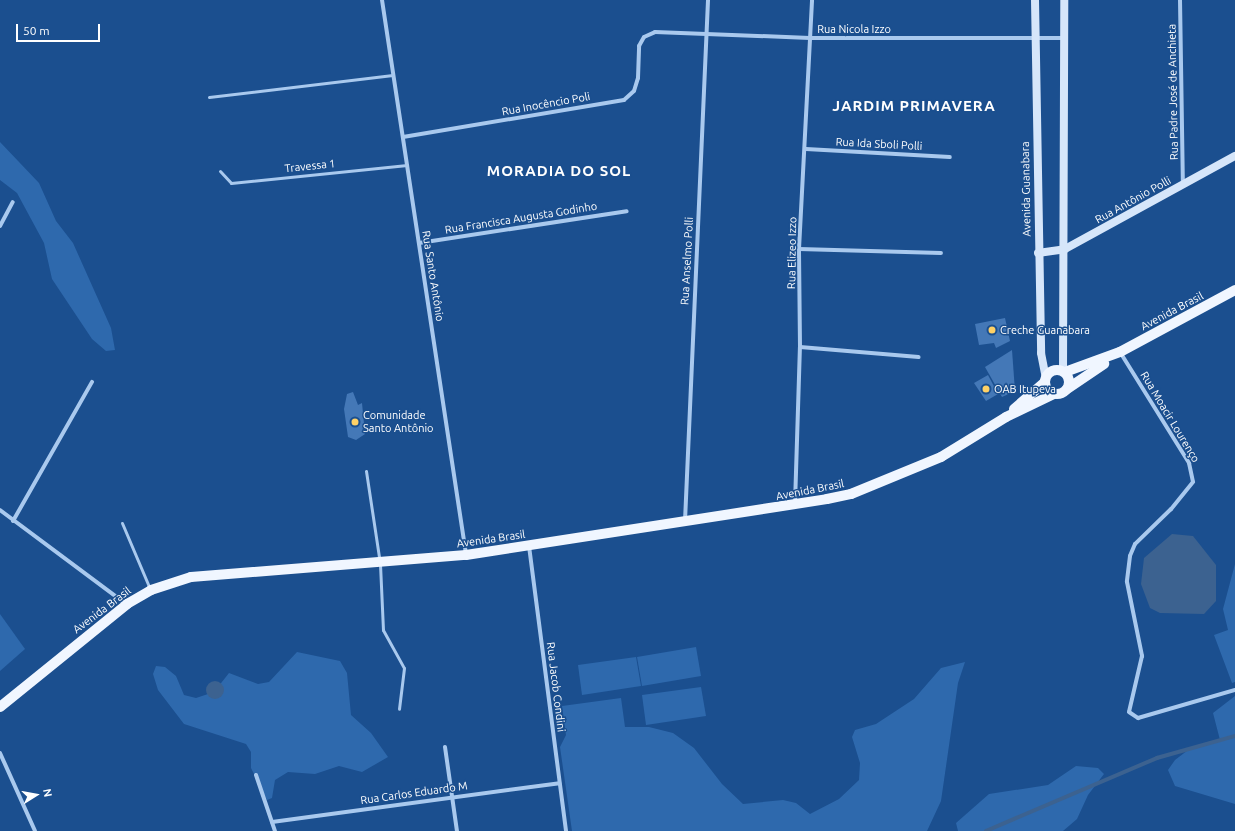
<!DOCTYPE html>
<html>
<head>
<meta charset="utf-8">
<style>
  body { margin:0 }
  #map { position:relative; width:1235px; height:831px; overflow:hidden; background:#1b4f8f; font-family:Ubuntu,sans-serif }
  div>[style] { position:absolute }
  [style*='--x'] { left:calc(var(--x)*1px); top:calc(var(--y)*1px); width:calc(var(--w)*1px); rotate:calc(var(--a)*1deg) }
  .green>* { inset:0; background:#2e69ad }
  .water>* { inset:0; background:#3c6290 }
  .round { border-radius:50% }
  .stream>* { height:3.5px; margin:-1.75px; padding:0 1.75px; transform-origin:1.75px; border-radius:1.75px; background:#3c6290 }
  .building>* { inset:0; background:#4478b7 }
  .lane>* { height:3px; margin:-1.5px; padding:0 1.5px; transform-origin:1.5px; border-radius:1.5px; background:#a9c9ee }
  .street>* { height:4px; margin:-2px; padding:0 2px; transform-origin:2px; border-radius:2px; background:#a9c9ee }
  .secondary>* { height:8px; margin:-4px; padding:0 4px; transform-origin:4px; border-radius:4px; background:#d6e6fa }
  .primary>* { height:10px; margin:-5px; padding:0 5px; transform-origin:5px; border-radius:5px; background:#f0f6ff }
  .primary>.ring { margin:-5px; padding:0; box-sizing:content-box; background:none; border:10px solid #f0f6ff; border-radius:50% }
  .dots>* { width:11px; height:11px; translate:-50% -50%; box-sizing:border-box; border:2px solid #1b4f8f; border-radius:50% }
  span { translate:-50% -50%; white-space:nowrap; text-align:center; line-height:1.15; -webkit-text-stroke:3px #1b4f8f; paint-order:stroke }
  .street-label { font-size:11px; color:#fff }
  .poi-label { font-size:11px; color:#fff }
  .left { translate:0 -50%; text-align:left }
  .district-label { font-size:15px; color:#fff; font-weight:700; letter-spacing:1px }
  .north { position:absolute; left:16px; top:775px; width:40px; height:40px; -webkit-text-stroke:3px #1b4f8f; paint-order:stroke; rotate:79deg; font-size:11px; font-weight:700; line-height:16px; text-align:center; color:#fff }
  .north::after { content:''; display:block; margin:auto; width:14px; height:18px; background:#fff; clip-path:polygon(50% 0,100% 100%,50% 72%,0 100%) }
  .scale { position:absolute; left:16px; top:24px; width:84px; height:18px; box-sizing:border-box; border:2px solid #fff; border-top:0; padding-left:5px; font-size:12px; line-height:14px; white-space:nowrap; color:#fff; -webkit-text-stroke:3px #1b4f8f; paint-order:stroke }
</style>
</head>
<body>
<div id="map">
  <div class="green">
    <div style="clip-path:polygon(0 142px,39px 183px,56px 221px,73px 243px,111px 328px,115px 350px,106px 351px,92px 339px,52px 279px,44px 243px,17px 193px,0 180px)"></div>
    <div style="clip-path:polygon(1235px 564px,1235px 682px,1232px 683px,1214px 635px,1228px 630px,1223px 609px)"></div>
    <div style="clip-path:polygon(0 614px,25px 649px,0 671px)"></div>
    <div style="clip-path:polygon(696px 647px,701px 676px,642px 686px,637px 657px)"></div>
    <div style="clip-path:polygon(297px 652px,340px 661px,347px 673px,351px 715px,371px 733px,388px 757px,362px 772px,339px 766px,315px 774px,288px 772px,275px 780px,272px 798px,267px 800px,251px 768px,251px 752px,246px 744px,184px 724px,158px 690px,153px 674px,156px 666px,165px 667px,176px 676px,184px 695px,196px 698px,214px 692px,229px 673px,258px 684px,269px 682px)"></div>
    <div style="clip-path:polygon(636px 657px,641px 686px,582px 695px,578px 665px)"></div>
    <div style="clip-path:polygon(965px 662px,958px 683px,941px 801px,927px 831px,572px 831px,560px 747px,566px 735px,562px 706px,621px 698px,625px 727px,649px 727px,673px 733px,694px 748px,722px 784px,743px 804px,783px 800px,796px 803px,810px 814px,839px 799px,859px 780px,860px 763px,852px 737px,855px 730px,876px 724px,914px 699px,941px 668px)"></div>
    <div style="clip-path:polygon(701px 687px,706px 716px,646px 725px,642px 695px)"></div>
    <div style="clip-path:polygon(1235px 696px,1235px 804px,1175px 786px,1168px 770px,1175px 760px,1192px 747px,1220px 740px,1213px 713px)"></div>
    <div style="clip-path:polygon(1076px 766px,1098px 768px,1104px 774px,1088px 795px,1077px 819px,1063px 831px,958px 831px,956px 823px,989px 794px,1048px 785px)"></div>
  </div>
  <div class="water">
    <div style="clip-path:polygon(1172px 534px,1193px 536px,1216px 565px,1216px 601px,1204px 614px,1160px 613px,1150px 608px,1141px 584px,1144px 558px)"></div>
    <div class="round" style="left:206px;top:681px;width:18px;height:18px"></div>
  </div>
  <div class="stream">
    <div style="--x:986;--y:831;--w:186;--a:-23.1"></div>
    <div style="--x:1157;--y:758;--w:81;--a:-15.8"></div>
  </div>
  <div class="building">
    <div style="clip-path:polygon(1005px 318px,1010px 341px,996px 348px,994px 343px,979px 345px,975px 324px)"></div>
    <div style="clip-path:polygon(1012px 350px,1015px 391px,1002px 397px,985px 367px)"></div>
    <div style="clip-path:polygon(988px 375px,998px 394px,986px 401px,974px 383px)"></div>
    <div style="clip-path:polygon(353px 392px,358px 405px,362px 403px,365px 434px,356px 440px,348px 437px,344px 409px,347px 394px)"></div>
  </div>
  <div class="lane">
    <div style="--x:209;--y:97;--w:185;--a:-6.8"></div>
    <div style="--x:220;--y:171;--w:16;--a:47"></div>
    <div style="--x:231;--y:183;--w:177;--a:-5.8"></div>
    <div style="--x:366;--y:471;--w:94;--a:81.4"></div>
    <div style="--x:380;--y:564;--w:66;--a:87.4"></div>
    <div style="--x:383;--y:630;--w:43;--a:61.1"></div>
    <div style="--x:404;--y:668;--w:41;--a:97"></div>
    <div style="--x:122;--y:523;--w:72;--a:67"></div>
  </div>
  <div class="street">
    <div style="--x:382;--y:0;--w:560;--a:81.38"></div>
    <div style="--x:1180;--y:0;--w:184;--a:89.1"></div>
    <div style="--x:403;--y:137;--w:224;--a:-9.5"></div>
    <div style="--x:624;--y:100;--w:13;--a:-42"></div>
    <div style="--x:634;--y:91;--w:14;--a:-73"></div>
    <div style="--x:638;--y:78;--w:32;--a:-88"></div>
    <div style="--x:639;--y:46;--w:10;--a:-61"></div>
    <div style="--x:644;--y:37;--w:12;--a:-24"></div>
    <div style="--x:655;--y:32;--w:155;--a:2.2"></div>
    <div style="--x:810;--y:38;--w:254;--a:0"></div>
    <div style="--x:806;--y:149;--w:144;--a:3.2"></div>
    <div style="--x:0;--y:226;--w:27;--a:-62"></div>
    <div style="--x:419;--y:243;--w:210;--a:-8.7"></div>
    <div style="--x:799;--y:249;--w:142;--a:1.6"></div>
    <div style="--x:800;--y:347;--w:119;--a:4.8"></div>
    <div style="--x:1120;--y:352;--w:131;--a:58.1"></div>
    <div style="--x:1189;--y:463;--w:19;--a:78"></div>
    <div style="--x:1193;--y:482;--w:35;--a:129"></div>
    <div style="--x:1171;--y:509;--w:50;--a:135.8"></div>
    <div style="--x:1135;--y:544;--w:13;--a:113"></div>
    <div style="--x:1130;--y:556;--w:26;--a:97"></div>
    <div style="--x:1127;--y:582;--w:76;--a:78.5"></div>
    <div style="--x:1142;--y:656;--w:57;--a:103.1"></div>
    <div style="--x:1129;--y:712;--w:11;--a:34"></div>
    <div style="--x:1138;--y:718;--w:101;--a:-16.1"></div>
    <div style="--x:795;--y:504;--w:157;--a:-88.2"></div>
    <div style="--x:800;--y:347;--w:98;--a:-90.6"></div>
    <div style="--x:799;--y:249;--w:249;--a:-87"></div>
    <div style="--x:0;--y:510;--w:157;--a:36.7"></div>
    <div style="--x:13;--y:521;--w:160;--a:-60.4"></div>
    <div style="--x:685;--y:521;--w:522;--a:-87.47"></div>
    <div style="--x:529;--y:546;--w:287;--a:82.6"></div>
    <div style="--x:445;--y:747;--w:85;--a:81.9"></div>
    <div style="--x:0;--y:753;--w:85;--a:65.8"></div>
    <div style="--x:256;--y:775;--w:59;--a:71.3"></div>
    <div style="--x:272;--y:822;--w:290;--a:-7.7"></div>
  </div>
  <div class="secondary">
    <div style="--x:1035;--y:0;--w:353;--a:89"></div>
    <div style="--x:1041;--y:353;--w:25;--a:79"></div>
    <div style="--x:1038;--y:253;--w:27;--a:-8"></div>
    <div style="--x:1065;--y:249;--w:194;--a:-28.7"></div>
    <div style="--x:1063;--y:371;--w:371;--a:-89.8"></div>
  </div>
  <div class="primary">
    <div class="ring" style="left:1045px;top:370px;width:14px;height:14px"></div>
    <div style="--x:1065;--y:372;--w:59;--a:-20"></div>
    <div style="--x:1120;--y:352;--w:131;--a:-28.3"></div>
    <div style="--x:1067;--y:389;--w:45;--a:-34"></div>
    <div style="--x:1014;--y:409;--w:41;--a:-41.1"></div>
    <div style="--x:0;--y:707;--w:164;--a:-39"></div>
    <div style="--x:127;--y:604;--w:28;--a:-30"></div>
    <div style="--x:151;--y:590;--w:42;--a:-18"></div>
    <div style="--x:191;--y:577;--w:276;--a:-4.6"></div>
    <div style="--x:466;--y:555;--w:365;--a:-8.8"></div>
    <div style="--x:827;--y:499;--w:25;--a:-12"></div>
    <div style="--x:851;--y:494;--w:97;--a:-22.3"></div>
    <div style="--x:941;--y:457;--w:76;--a:-31.6"></div>
    <div style="--x:1006;--y:417;--w:53;--a:-25.6"></div>
  </div>
  <div class="dots">
    <div style="left:992px;top:330px;background:#ffd166"></div>
    <div style="left:986px;top:389px;background:#ffd166"></div>
    <div style="left:355px;top:422px;background:#ffd166"></div>
  </div>
  <div class="street-label">
    <span style="left:854px;top:29px">Rua Nicola Izzo</span>
    <span style="left:1173px;top:92px;rotate:-91deg">Rua Padre José de Anchieta</span>
    <span style="left:546px;top:104px;rotate:-10deg">Rua Inocêncio Poli</span>
    <span style="left:879px;top:144px;rotate:3deg">Rua Ida Sboli Polli</span>
    <span style="left:310px;top:166px;rotate:-6deg">Travessa 1</span>
    <span style="left:1026px;top:189px;rotate:-91deg">Avenida Guanabara</span>
    <span style="left:1133px;top:200px;rotate:-29deg">Rua Antônio Polli</span>
    <span style="left:521px;top:218px;rotate:-9deg">Rua Francisca Augusta Godinho</span>
    <span style="left:792px;top:253px;rotate:-89deg">Rua Elizeo Izzo</span>
    <span style="left:687px;top:261px;rotate:-87deg">Rua Anselmo Polli</span>
    <span style="left:433px;top:276px;rotate:81deg">Rua Santo Antônio</span>
    <span style="left:1172px;top:311px;rotate:-28deg">Avenida Brasil</span>
    <span style="left:1170px;top:417px;rotate:59deg">Rua Moacir Lourenço</span>
    <span style="left:810px;top:490px;rotate:-11deg">Avenida Brasil</span>
    <span style="left:491px;top:539px;rotate:-8deg">Avenida Brasil</span>
    <span style="left:102px;top:610px;rotate:-37deg">Avenida Brasil</span>
    <span style="left:556px;top:687px;rotate:83deg">Rua Jacob Condini</span>
    <span style="left:414px;top:793px;rotate:-8deg">Rua Carlos Eduardo M</span>
  </div>
  <div class="poi-label">
    <span class="left" style="left:1000px;top:330px">Creche Guanabara</span>
    <span class="left" style="left:994px;top:389px">OAB Itupeva</span>
    <span class="left" style="left:363px;top:422px">Comunidade<br>Santo Antônio</span>
  </div>
  <div class="district-label">
    <span style="left:914px;top:106px">JARDIM PRIMAVERA</span>
    <span style="left:559px;top:171px">MORADIA DO SOL</span>
  </div>
  <div class="north">N</div>
  <div class="scale">50 m</div>
</div>
</body>
</html>
